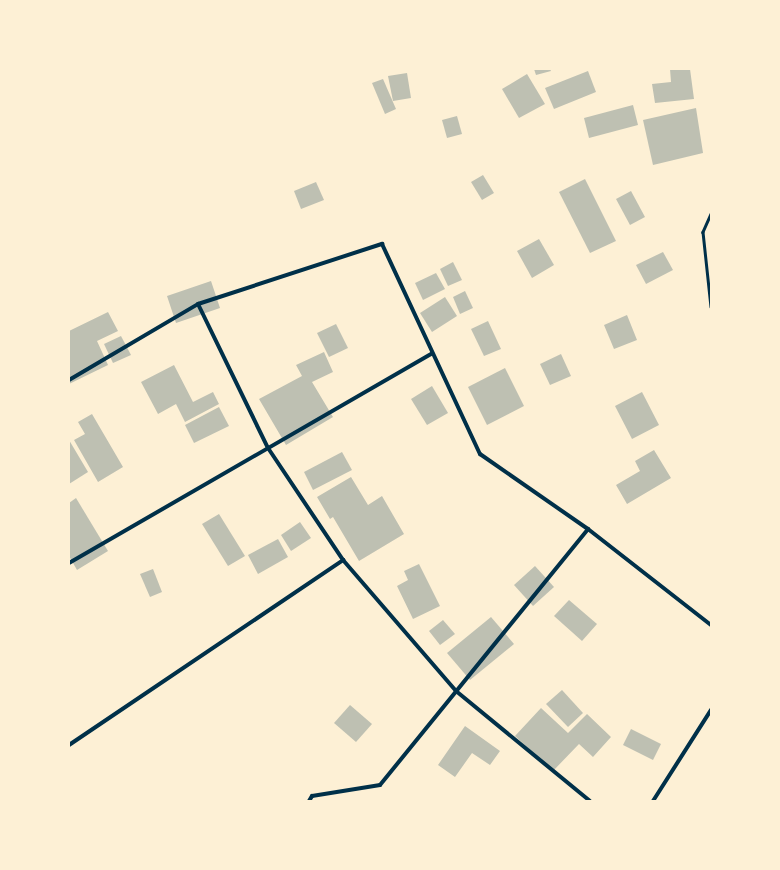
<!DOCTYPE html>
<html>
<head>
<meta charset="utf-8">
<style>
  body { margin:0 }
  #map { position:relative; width:780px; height:870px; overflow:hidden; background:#fdf0d5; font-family:"Roboto Condensed",sans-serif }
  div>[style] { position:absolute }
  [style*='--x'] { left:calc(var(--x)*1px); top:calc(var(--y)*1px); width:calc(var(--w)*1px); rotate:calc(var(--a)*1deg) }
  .building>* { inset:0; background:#bec0b2 }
  .path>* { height:2.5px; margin:-1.25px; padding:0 1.25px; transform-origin:1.25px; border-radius:1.25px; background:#003049 }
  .minor>* { height:4px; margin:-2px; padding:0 2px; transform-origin:2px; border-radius:2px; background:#003049 }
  span { translate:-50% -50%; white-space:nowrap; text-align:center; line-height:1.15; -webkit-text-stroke:3px #fdf0d5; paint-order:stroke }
  .frame { position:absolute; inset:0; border:70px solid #fdf0d5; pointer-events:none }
</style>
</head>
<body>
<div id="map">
  <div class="building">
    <div style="clip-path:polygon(534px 69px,550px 69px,551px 71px,536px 75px)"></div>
    <div style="clip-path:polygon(670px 69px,690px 69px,694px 99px,655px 103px,652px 84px,671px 82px)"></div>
    <div style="clip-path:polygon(588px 71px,596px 92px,554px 109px,545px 88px)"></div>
    <div style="clip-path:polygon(407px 73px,411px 98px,393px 101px,388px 76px)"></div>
    <div style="clip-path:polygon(527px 74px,545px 104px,519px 118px,502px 89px)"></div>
    <div style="clip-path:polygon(383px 79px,396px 109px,385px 114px,372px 83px)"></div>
    <div style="clip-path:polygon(633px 105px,638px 125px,589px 138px,584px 118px)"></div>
    <div style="clip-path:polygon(696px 108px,703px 153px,653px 165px,643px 120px)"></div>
    <div style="clip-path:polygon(457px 116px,462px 134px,447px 138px,442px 120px)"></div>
    <div style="clip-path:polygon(483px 175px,494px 193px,482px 200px,471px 182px)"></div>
    <div style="clip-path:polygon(585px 179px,616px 241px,590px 253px,559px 192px)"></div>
    <div style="clip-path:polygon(316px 182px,324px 200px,301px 209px,294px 191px)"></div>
    <div style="clip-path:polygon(631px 191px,645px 217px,630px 225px,616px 199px)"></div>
    <div style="clip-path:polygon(539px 239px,554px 265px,532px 278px,517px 251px)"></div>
    <div style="clip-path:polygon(663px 252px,673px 270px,646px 284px,636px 265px)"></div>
    <div style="clip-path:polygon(453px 262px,462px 280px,448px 286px,440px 269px)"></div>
    <div style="clip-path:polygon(436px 273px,445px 289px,423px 300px,415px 283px)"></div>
    <div style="clip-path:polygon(211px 281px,220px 308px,176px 323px,167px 296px)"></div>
    <div style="clip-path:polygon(465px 291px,473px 308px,460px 314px,453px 297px)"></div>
    <div style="clip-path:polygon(445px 297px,457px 316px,432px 332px,420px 313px)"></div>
    <div style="clip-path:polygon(108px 312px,118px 331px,97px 341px,108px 365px,69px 384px,69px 331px)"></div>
    <div style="clip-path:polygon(627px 315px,637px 340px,614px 349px,604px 325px)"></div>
    <div style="clip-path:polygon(488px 321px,501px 349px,484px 356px,471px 329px)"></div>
    <div style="clip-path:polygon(336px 324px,348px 348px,329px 357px,317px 333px)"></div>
    <div style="clip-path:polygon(121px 336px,131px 355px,113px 363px,104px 344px)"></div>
    <div style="clip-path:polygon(324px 352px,333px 372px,312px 382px,333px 417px,286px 445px,259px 399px,302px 376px,296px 365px)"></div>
    <div style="clip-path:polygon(561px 354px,571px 376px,550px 385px,540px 364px)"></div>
    <div style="clip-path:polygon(174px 365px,193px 402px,213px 392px,219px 404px,185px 422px,176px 404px,158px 414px,141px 382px)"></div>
    <div style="clip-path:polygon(505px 368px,524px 406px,487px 425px,468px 387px)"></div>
    <div style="clip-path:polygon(432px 386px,448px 413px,427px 425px,411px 399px)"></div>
    <div style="clip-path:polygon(642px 392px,659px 425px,632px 439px,615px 406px)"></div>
    <div style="clip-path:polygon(219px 407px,229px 426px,194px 443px,185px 425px)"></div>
    <div style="clip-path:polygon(92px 414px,123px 467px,98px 482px,74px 440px,85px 434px,78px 422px)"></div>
    <div style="clip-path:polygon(69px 440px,88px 472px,69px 484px)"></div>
    <div style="clip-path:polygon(654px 450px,671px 478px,627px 504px,616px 485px,640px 471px,635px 461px)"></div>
    <div style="clip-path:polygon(342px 452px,352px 470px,313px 490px,304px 472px)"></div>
    <div style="clip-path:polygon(351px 477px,368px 505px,382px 496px,404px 534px,359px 561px,333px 517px,330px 519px,317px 497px)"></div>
    <div style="clip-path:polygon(76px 498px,108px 551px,77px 570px,69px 556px,69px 503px)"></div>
    <div style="clip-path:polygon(219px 514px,245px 556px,228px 566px,202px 524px)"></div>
    <div style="clip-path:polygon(300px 522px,311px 538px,291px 551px,281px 535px)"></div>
    <div style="clip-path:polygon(278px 539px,288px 557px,258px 574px,248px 555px)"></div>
    <div style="clip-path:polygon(419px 564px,440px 606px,413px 619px,397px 586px,408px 580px,404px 571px)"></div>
    <div style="clip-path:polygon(535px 566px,554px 587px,533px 606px,514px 585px)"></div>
    <div style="clip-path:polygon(153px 569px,162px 592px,150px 597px,140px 574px)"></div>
    <div style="clip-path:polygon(569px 600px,597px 624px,582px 641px,554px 616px)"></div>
    <div style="clip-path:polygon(491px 617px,514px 644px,470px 680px,447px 653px)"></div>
    <div style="clip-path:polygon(443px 620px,455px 634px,440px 645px,429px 631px)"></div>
    <div style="clip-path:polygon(562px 690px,583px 713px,568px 727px,546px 704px)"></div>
    <div style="clip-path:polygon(350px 705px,372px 724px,356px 742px,334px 723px)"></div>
    <div style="clip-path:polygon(541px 708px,568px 733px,587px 714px,611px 737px,593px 757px,579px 744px,553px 771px,515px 736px)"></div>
    <div style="clip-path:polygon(465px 726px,500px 751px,490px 765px,472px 753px,455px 777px,438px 765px)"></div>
    <div style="clip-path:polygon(631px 729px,661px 744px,653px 760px,623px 745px)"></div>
  </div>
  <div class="path">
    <div style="--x:711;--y:214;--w:20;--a:114"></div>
    <div style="--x:703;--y:232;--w:75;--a:83.9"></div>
  </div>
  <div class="minor">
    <div style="--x:198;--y:304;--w:160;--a:64.1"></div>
    <div style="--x:268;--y:448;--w:135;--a:56.2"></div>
    <div style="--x:343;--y:560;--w:173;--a:49.2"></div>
    <div style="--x:456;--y:691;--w:173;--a:39.4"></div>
    <div style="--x:69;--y:380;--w:150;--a:-30.5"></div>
    <div style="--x:198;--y:304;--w:194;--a:-18.1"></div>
    <div style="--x:382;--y:244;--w:232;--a:65"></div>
    <div style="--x:480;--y:454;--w:131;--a:34.8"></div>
    <div style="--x:588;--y:529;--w:156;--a:38"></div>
    <div style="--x:69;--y:563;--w:419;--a:-30"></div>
    <div style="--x:69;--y:745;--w:331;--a:-34"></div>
    <div style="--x:309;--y:801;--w:6;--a:-59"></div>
    <div style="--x:312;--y:796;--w:69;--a:-9.2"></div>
    <div style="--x:380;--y:785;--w:330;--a:-50.9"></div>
    <div style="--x:653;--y:801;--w:108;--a:-57.5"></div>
  </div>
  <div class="frame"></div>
</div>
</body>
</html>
